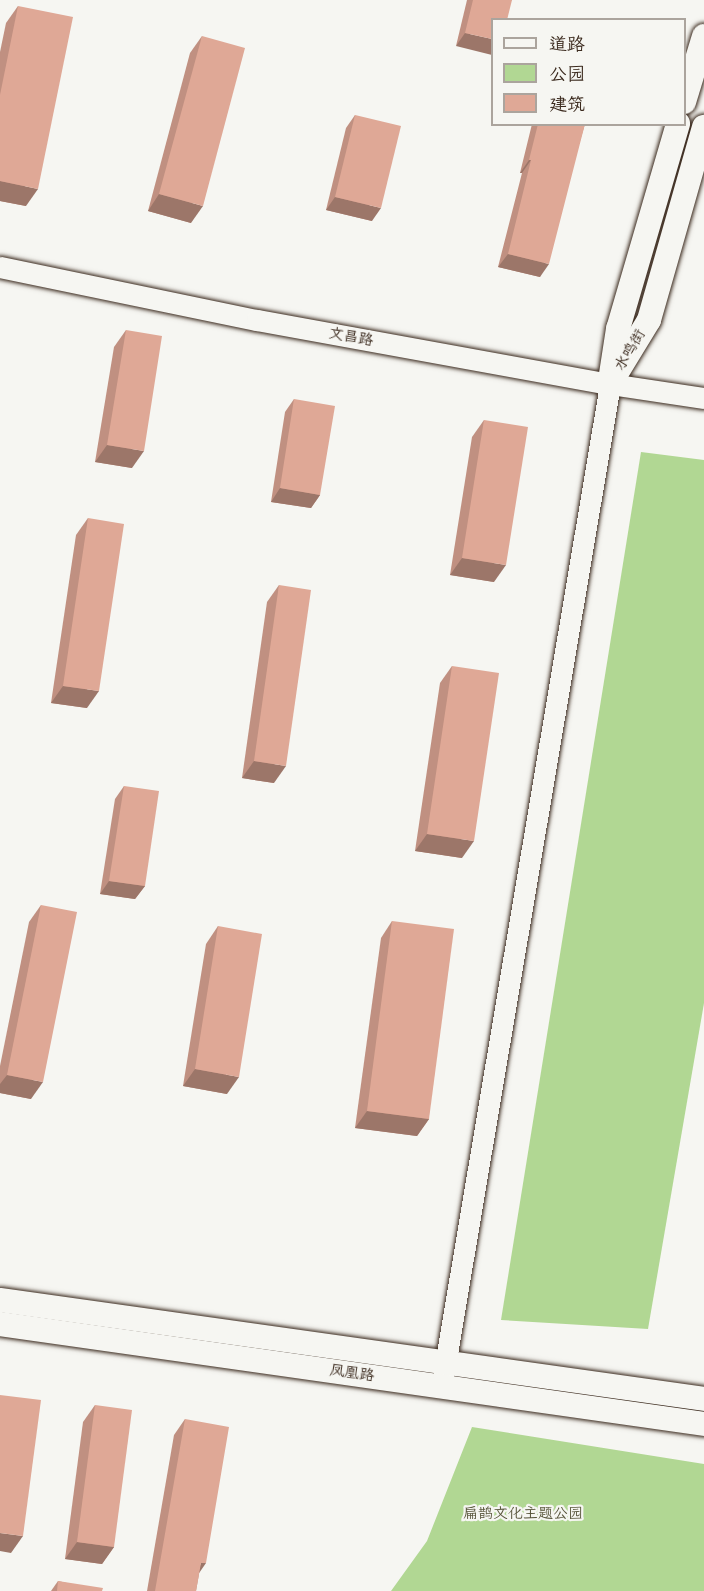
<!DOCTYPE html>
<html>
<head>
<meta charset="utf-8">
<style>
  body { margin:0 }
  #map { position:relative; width:704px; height:1591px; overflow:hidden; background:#f6f6f2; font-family:Pangolin,"LXGW WenKai TC",sans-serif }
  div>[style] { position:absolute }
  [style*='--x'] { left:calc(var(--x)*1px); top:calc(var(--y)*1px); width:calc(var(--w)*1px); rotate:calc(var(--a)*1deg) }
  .green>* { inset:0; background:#b1d793 }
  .roads { filter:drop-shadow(0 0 2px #3b2a1e) drop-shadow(0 0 2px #3b2a1e) }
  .tertiary>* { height:21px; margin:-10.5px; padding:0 10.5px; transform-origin:10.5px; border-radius:10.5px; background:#f6f6f2 }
  .secondary>* { height:24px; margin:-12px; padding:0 12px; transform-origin:12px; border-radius:12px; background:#f6f6f2 }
  .wall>* { inset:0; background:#c09081 }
  .shaded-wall>* { inset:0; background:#9c7669 }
  .building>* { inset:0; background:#dfa896 }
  span { translate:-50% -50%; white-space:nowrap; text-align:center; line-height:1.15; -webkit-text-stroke:4.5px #f6f6f2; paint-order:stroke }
  .street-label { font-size:15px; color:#3b2a1e }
  .park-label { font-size:15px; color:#58553b }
  .legend { position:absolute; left:491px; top:18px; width:195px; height:108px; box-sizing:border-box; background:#f6f6f2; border:2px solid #aba49d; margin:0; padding:8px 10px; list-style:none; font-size:18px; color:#3b2a1e }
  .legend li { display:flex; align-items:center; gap:12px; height:30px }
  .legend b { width:30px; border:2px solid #aba49d }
</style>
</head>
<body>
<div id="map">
  <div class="green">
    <div style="clip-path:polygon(641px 452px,704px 460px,704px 1003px,648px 1329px,501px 1320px)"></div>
    <div style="clip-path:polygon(472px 1427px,704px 1464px,704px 1591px,391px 1591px,427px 1541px)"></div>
  </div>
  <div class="roads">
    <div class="tertiary">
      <div style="--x:0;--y:267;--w:262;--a:11.7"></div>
      <div style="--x:257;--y:320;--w:359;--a:10.3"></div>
      <div style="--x:610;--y:384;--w:95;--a:8.5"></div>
      <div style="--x:443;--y:1377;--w:1007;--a:-80.45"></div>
    </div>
    <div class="secondary">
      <div style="--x:684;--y:102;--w:69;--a:-73.1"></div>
      <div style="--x:611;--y:374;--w:46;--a:-81.2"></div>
      <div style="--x:618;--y:329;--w:214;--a:-73.7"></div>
      <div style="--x:610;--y:384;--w:75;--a:-58.6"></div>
      <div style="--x:649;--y:320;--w:201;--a:-74.1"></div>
      <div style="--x:0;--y:1300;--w:711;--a:8"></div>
      <div style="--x:0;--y:1324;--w:711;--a:8.08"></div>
    </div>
  </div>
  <div class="wall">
    <div style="clip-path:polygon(467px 0,512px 0,456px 46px)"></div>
    <div style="clip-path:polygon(18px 6px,26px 206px,0 201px,0 52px,6px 23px)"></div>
    <div style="clip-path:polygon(202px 36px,191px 223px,148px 211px,190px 53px)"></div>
    <div style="clip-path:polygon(355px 115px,372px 221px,326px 210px,346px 128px)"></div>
    <div style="clip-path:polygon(532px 124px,585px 124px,540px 277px,498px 267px,522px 173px,520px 173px)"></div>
    <div style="clip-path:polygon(126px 330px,132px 468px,95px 462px,114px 347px)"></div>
    <div style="clip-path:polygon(294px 399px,320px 495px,311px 508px,271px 502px,285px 412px)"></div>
    <div style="clip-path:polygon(484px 420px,494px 582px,450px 575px,472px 437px)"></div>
    <div style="clip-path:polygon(88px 518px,87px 708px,51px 703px,76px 535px)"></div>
    <div style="clip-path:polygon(279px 585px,274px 783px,242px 778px,267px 602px)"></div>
    <div style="clip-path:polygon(452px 666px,462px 858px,415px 851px,440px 683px)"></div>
    <div style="clip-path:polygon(124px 786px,145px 886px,135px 899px,100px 894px,115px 799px)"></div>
    <div style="clip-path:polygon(41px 905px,31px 1099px,0 1093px,0 1066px,29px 922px)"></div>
    <div style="clip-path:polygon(392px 921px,429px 1119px,417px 1136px,355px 1128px,381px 938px)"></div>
    <div style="clip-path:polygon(218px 926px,227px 1094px,183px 1086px,206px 944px)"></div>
    <div style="clip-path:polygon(95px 1405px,114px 1547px,102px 1564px,65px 1559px,83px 1422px)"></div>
    <div style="clip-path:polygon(185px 1419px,199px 1574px,196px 1591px,147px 1591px,174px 1435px)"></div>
    <div style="clip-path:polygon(58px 1581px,102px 1591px,51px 1591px)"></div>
  </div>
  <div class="shaded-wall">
    <div style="clip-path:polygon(465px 33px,492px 39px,492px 55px,456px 46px)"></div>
    <div style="clip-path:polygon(529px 160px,531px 160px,522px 173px,520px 173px)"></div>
    <div style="clip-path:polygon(0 181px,38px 189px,26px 206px,0 201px)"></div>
    <div style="clip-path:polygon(159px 194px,203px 206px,191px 223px,148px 211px)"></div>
    <div style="clip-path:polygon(335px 197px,381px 208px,372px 221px,326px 210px)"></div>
    <div style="clip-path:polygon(508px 254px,549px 264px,540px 277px,498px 267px)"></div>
    <div style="clip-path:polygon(107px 445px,144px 451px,132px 468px,95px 462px)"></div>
    <div style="clip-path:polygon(280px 488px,320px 495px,311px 508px,271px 502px)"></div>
    <div style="clip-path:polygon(462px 558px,506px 565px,494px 582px,450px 575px)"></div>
    <div style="clip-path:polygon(63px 686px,99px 691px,87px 708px,51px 703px)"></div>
    <div style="clip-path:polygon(254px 761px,286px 766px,274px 783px,242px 778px)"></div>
    <div style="clip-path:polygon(427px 834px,474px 841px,462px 858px,415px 851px)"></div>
    <div style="clip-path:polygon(109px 881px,145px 886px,135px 899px,100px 894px)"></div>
    <div style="clip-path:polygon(195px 1069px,239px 1077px,227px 1094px,183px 1086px)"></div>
    <div style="clip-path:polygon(7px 1075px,43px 1082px,31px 1099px,0 1093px,0 1084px)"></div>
    <div style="clip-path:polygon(367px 1111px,429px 1119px,417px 1136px,355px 1128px)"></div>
    <div style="clip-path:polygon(0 1533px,23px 1536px,11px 1553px,0 1551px)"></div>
    <div style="clip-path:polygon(77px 1542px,114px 1547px,102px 1564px,65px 1559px)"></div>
    <div style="clip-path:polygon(201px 1563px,206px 1563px,195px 1579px)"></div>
  </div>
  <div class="building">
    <div style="clip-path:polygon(473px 0,512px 0,507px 20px,492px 20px,492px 39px,465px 33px)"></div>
    <div style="clip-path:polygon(18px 6px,73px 17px,38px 189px,0 181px,0 95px)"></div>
    <div style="clip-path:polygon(202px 36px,245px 48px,203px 206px,159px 194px)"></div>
    <div style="clip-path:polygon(355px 115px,401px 126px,381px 208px,335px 197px)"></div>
    <div style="clip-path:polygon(538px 124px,585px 124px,549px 264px,508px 254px,531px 160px,529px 160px)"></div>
    <div style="clip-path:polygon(126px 330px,162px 336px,144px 451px,107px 445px)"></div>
    <div style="clip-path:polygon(294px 399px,335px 406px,320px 495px,280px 488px)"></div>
    <div style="clip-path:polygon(484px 420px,528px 427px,506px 565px,462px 558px)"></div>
    <div style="clip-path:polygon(88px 518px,124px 524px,99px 691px,63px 686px)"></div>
    <div style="clip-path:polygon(279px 585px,311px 590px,286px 766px,254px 761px)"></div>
    <div style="clip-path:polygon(452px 666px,499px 673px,474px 841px,427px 834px)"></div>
    <div style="clip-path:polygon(124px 786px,159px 791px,145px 886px,109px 881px)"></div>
    <div style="clip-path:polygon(41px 905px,77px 912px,43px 1082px,7px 1075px)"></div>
    <div style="clip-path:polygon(392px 921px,454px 929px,429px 1119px,367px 1111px)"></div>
    <div style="clip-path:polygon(218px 926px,262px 934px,239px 1077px,195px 1069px)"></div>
    <div style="clip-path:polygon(0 1395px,41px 1400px,23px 1536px,0 1533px)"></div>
    <div style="clip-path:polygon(95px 1405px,132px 1410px,114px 1547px,77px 1542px)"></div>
    <div style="clip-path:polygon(185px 1419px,229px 1427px,206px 1563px,201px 1563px,196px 1591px,155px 1591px)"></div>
    <div style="clip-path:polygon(58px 1581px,103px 1588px,102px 1591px,57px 1591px)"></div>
  </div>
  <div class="street-label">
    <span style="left:351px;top:337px;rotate:10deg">文昌路</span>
    <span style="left:630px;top:350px;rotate:-59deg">水鸣街</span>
    <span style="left:352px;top:1373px;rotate:8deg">凤凰路</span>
  </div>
  <div class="park-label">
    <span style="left:523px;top:1514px">扁鹊文化主题公园</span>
  </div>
  <ul class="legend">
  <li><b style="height:8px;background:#f6f6f2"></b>道路</li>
  <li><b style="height:16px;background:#b1d793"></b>公园</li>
  <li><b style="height:16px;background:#dfa896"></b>建筑</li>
  </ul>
</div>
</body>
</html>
